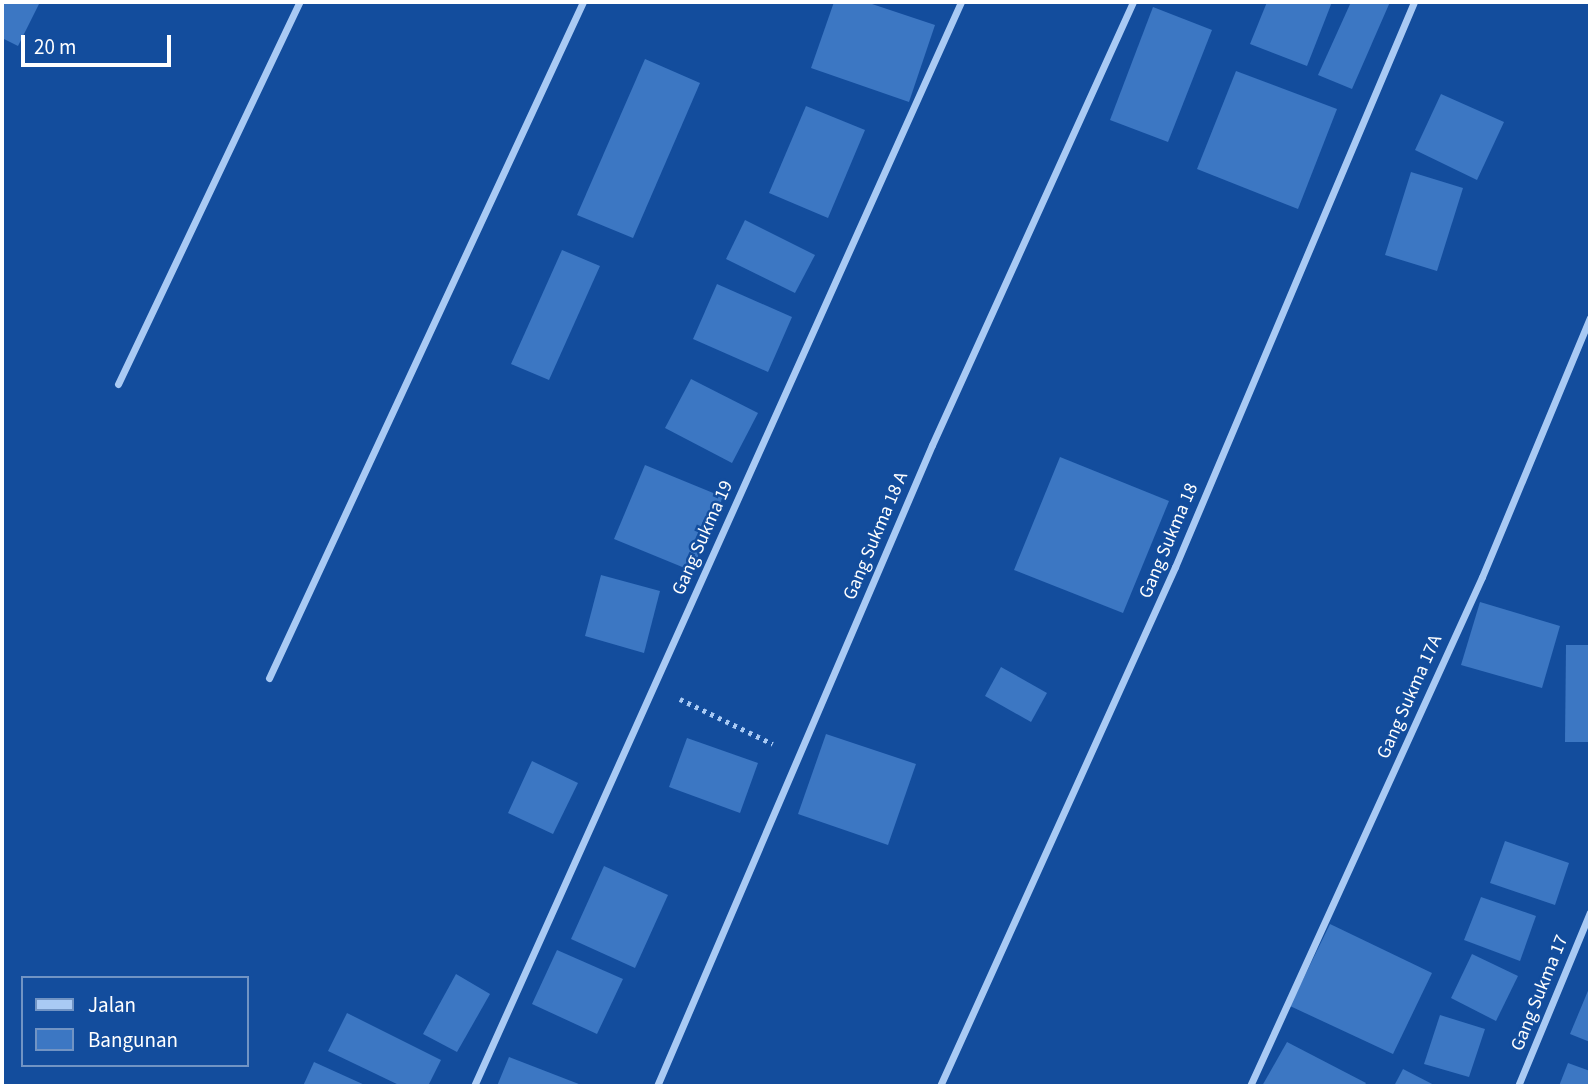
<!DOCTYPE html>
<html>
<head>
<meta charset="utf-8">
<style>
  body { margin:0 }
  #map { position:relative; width:1592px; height:1088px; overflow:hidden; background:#134d9d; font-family:"Source Sans 3",sans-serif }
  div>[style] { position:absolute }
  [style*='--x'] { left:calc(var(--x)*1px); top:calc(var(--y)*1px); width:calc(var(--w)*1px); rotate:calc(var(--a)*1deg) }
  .building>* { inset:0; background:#3c77c3 }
  .path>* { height:4.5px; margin-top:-2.25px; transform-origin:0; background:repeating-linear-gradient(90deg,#a9caf4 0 3.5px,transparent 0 8.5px) }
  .street>* { height:7px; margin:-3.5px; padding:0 3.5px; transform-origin:3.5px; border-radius:3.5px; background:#a9caf4 }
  span { translate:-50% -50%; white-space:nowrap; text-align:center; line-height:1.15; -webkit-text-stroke:5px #134d9d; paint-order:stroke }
  .street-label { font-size:19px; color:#fff }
  .frame { position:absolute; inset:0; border:4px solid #fff; pointer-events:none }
  .legend { position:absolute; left:21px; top:976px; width:228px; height:91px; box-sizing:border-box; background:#134d9d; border:2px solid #7194c4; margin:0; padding:9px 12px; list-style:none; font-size:21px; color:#fff }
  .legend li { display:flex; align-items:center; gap:14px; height:35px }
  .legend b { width:35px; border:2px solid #7194c4 }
  .scale { position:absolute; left:21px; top:35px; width:150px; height:32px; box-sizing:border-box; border:4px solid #fff; border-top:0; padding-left:9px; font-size:21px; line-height:24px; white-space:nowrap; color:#fff; -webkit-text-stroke:5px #134d9d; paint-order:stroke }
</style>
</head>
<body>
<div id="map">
  <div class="building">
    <div style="clip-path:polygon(2px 2px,40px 2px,18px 46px,2px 38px)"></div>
    <div style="clip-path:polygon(834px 2px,866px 2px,935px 25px,909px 102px,811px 68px)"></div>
    <div style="clip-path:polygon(1267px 2px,1332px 2px,1307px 66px,1250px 44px)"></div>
    <div style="clip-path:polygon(1351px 2px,1390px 2px,1352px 89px,1318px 75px)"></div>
    <div style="clip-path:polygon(1153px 7px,1212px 30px,1168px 142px,1110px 120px)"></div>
    <div style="clip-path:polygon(645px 59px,700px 83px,633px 238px,577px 215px)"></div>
    <div style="clip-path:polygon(1236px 71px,1337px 109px,1298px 209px,1197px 169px)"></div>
    <div style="clip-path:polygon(1441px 94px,1504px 122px,1477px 180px,1415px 150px)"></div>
    <div style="clip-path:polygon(806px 106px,865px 130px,828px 218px,769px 193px)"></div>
    <div style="clip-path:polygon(1411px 172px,1463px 188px,1437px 271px,1385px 255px)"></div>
    <div style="clip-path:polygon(745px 220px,815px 255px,795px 293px,726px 259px)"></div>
    <div style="clip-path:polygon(562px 250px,600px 266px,549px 380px,511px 364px)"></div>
    <div style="clip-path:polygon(717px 284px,792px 317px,768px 372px,693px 339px)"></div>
    <div style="clip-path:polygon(691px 379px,758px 413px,732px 463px,665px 428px)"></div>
    <div style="clip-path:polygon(1060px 457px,1169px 501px,1123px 613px,1014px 570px)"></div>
    <div style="clip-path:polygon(645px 465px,723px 497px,692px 571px,614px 539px)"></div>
    <div style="clip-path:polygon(601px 575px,660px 591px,644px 653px,585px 636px)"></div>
    <div style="clip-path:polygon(1480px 602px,1560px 626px,1542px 688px,1461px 665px)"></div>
    <div style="clip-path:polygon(1566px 645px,1590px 645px,1590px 742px,1565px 742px)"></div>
    <div style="clip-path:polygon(1001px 667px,1047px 693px,1031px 722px,985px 696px)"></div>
    <div style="clip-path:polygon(826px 734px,916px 764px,888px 845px,798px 814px)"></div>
    <div style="clip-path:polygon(687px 738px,758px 763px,740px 813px,669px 787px)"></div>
    <div style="clip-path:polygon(532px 761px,578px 783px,553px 834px,508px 813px)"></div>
    <div style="clip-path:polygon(1505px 841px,1569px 863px,1555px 905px,1490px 883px)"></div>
    <div style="clip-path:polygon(604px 866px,668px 895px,635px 968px,571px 939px)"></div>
    <div style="clip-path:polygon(1481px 897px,1536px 916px,1520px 961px,1464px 940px)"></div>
    <div style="clip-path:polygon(1330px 924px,1432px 973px,1393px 1054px,1290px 1006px)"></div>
    <div style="clip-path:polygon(557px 950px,623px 979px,597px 1034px,532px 1004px)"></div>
    <div style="clip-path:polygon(1472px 954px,1518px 976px,1496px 1021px,1451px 998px)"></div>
    <div style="clip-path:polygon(456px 974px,490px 994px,457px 1052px,423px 1034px)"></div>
    <div style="clip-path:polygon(1590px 986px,1590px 1042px,1570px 1034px)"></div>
    <div style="clip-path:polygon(347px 1013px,441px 1060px,428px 1086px,401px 1086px,328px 1051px)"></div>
    <div style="clip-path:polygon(1440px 1015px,1485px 1029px,1469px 1077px,1424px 1064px)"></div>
    <div style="clip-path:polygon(1287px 1042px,1366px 1083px,1364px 1086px,1262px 1086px)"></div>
    <div style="clip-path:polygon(509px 1057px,584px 1086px,497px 1086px)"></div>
    <div style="clip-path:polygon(314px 1062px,367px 1086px,303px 1086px)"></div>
    <div style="clip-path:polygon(1568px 1063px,1590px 1071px,1590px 1086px,1559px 1086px)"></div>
    <div style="clip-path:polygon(1403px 1069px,1436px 1086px,1394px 1086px)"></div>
  </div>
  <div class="path">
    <div style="--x:680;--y:699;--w:103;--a:25.8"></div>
  </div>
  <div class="street">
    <div style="--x:118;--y:384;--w:423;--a:-64.6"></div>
    <div style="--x:269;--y:678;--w:745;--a:-65.09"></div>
    <div style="--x:474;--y:1086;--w:1188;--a:-65.81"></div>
    <div style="--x:657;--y:1086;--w:697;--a:-66.78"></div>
    <div style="--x:932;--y:445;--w:486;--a:-65.6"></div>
    <div style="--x:940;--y:1086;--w:570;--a:-65.64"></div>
    <div style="--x:1175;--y:567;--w:613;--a:-67.07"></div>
    <div style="--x:1250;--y:1086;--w:559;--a:-65.5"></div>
    <div style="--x:1482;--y:577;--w:281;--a:-67.4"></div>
    <div style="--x:1518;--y:1086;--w:188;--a:-67.5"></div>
  </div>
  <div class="street-label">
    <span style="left:876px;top:536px;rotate:-67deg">Gang Sukma 18 A</span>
    <span style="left:703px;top:538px;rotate:-66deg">Gang Sukma 19</span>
    <span style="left:1169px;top:541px;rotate:-67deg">Gang Sukma 18</span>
    <span style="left:1410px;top:697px;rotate:-66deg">Gang Sukma 17A</span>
    <span style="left:1540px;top:993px;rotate:-68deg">Gang Sukma 17</span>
  </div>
  <div class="frame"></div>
  <ul class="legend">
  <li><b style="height:9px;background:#a9caf4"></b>Jalan</li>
  <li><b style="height:19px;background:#3c77c3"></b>Bangunan</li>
  </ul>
  <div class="scale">20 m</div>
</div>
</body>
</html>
